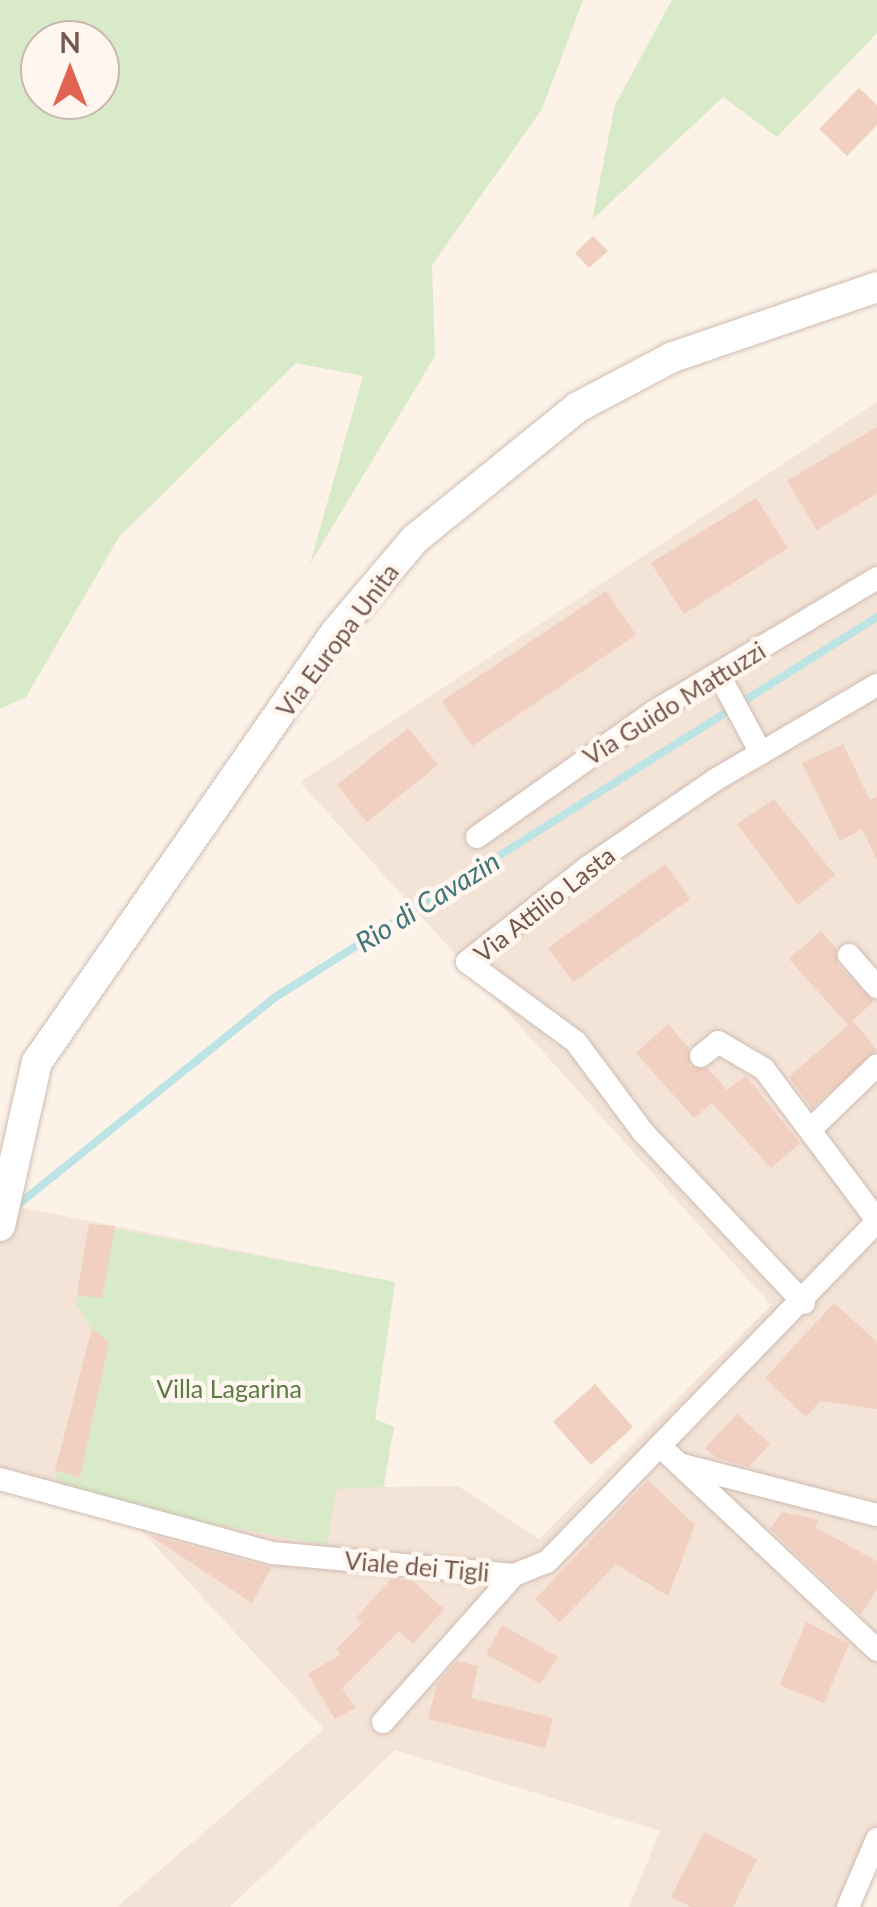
<!DOCTYPE html>
<html>
<head>
<meta charset="utf-8">
<style>
  body { margin:0 }
  #map { position:relative; width:877px; height:1907px; overflow:hidden; background:#fcf2e8; font-family:Lato,sans-serif }
  div>[style] { position:absolute }
  [style*='--x'] { left:calc(var(--x)*1px); top:calc(var(--y)*1px); width:calc(var(--w)*1px); rotate:calc(var(--a)*1deg) }
  .residential>* { inset:0; background:#f3e4d7 }
  .green>* { inset:0; background:#d8eac7 }
  .stream>* { height:8px; margin:-4px; padding:0 4px; transform-origin:4px; border-radius:4px; background:#bde4e5 }
  .building>* { inset:0; background:#f1cfc1 }
  .roads { filter:drop-shadow(0 0 2px #d0bbb1) drop-shadow(0 0 2px #d0bbb1) }
  .minor>* { height:22px; margin:-11px; padding:0 11px; transform-origin:11px; border-radius:11px; background:#fff }
  .secondary>* { height:30px; margin:-15px; padding:0 15px; transform-origin:15px; border-radius:15px; background:#fff }
  span { translate:-50% -50%; white-space:nowrap; text-align:center; line-height:1.15; -webkit-text-stroke:9px #fff7ef; paint-order:stroke }
  .street-label { font-size:25px; color:#76574d }
  .park-label { font-size:25px; color:#5b7b44 }
  .water-label { font-size:28px; color:#40777a; font-style:italic }
  .north { position:absolute; left:20px; top:20px; width:100px; height:100px; box-sizing:border-box; background:#fff7ef; border:2px solid #c8b7ae; border-radius:50%; rotate:0deg; font-size:28px; font-weight:700; line-height:40px; text-align:center; color:#76574d }
  .north::after { content:''; display:block; margin:auto; width:35px; height:45px; background:#e26352; clip-path:polygon(50% 0,100% 100%,50% 72%,0 100%) }
</style>
</head>
<body>
<div id="map">
  <div class="residential">
    <div style="clip-path:polygon(877px 402px,877px 1867px,861px 1907px,629px 1907px,660px 1831px,395px 1750px,230px 1907px,117px 1907px,324px 1729px,136px 1525px,0 1486px,0 1203px,395px 1282px,375px 1419px,394px 1427px,384px 1487px,458px 1486px,539px 1539px,771px 1305px,300px 782px)"></div>
  </div>
  <div class="green">
    <div style="clip-path:polygon(evenodd,0 0,583px 0,542px 109px,432px 265px,435px 356px,310px 564px,363px 376px,296px 363px,119px 537px,26px 697px,0 709px,0 0,40px 40px,100px 40px,100px 100px,40px 100px,40px 40px)"></div>
    <div style="clip-path:polygon(672px 0,877px 0,877px 33px,777px 137px,723px 97px,592px 220px,615px 105px)"></div>
    <div style="clip-path:polygon(89px 1224px,395px 1282px,375px 1419px,394px 1427px,383px 1487px,336px 1489px,327px 1545px,58px 1495px,55px 1471px,92px 1329px,76px 1305px)"></div>
  </div>
  <div class="stream">
    <div style="--x:9;--y:1212;--w:341;--a:-38.9"></div>
    <div style="--x:274;--y:998;--w:713;--a:-32.29"></div>
  </div>
  <div class="building">
    <div style="clip-path:polygon(859px 88px,877px 105px,877px 125px,847px 156px,819px 129px)"></div>
    <div style="clip-path:polygon(593px 236px,608px 251px,589px 268px,575px 253px)"></div>
    <div style="clip-path:polygon(877px 427px,877px 493px,817px 530px,787px 481px)"></div>
    <div style="clip-path:polygon(756px 498px,788px 548px,684px 614px,651px 563px)"></div>
    <div style="clip-path:polygon(606px 591px,636px 635px,472px 746px,442px 701px)"></div>
    <div style="clip-path:polygon(408px 728px,438px 765px,367px 822px,337px 785px)"></div>
    <div style="clip-path:polygon(843px 744px,870px 800px,877px 796px,877px 860px,862px 829px,840px 841px,802px 763px)"></div>
    <div style="clip-path:polygon(774px 799px,835px 875px,798px 905px,737px 824px)"></div>
    <div style="clip-path:polygon(665px 864px,690px 899px,573px 982px,548px 948px)"></div>
    <div style="clip-path:polygon(821px 931px,836px 948px,838px 965px,874px 1001px,848px 1025px,789px 959px)"></div>
    <div style="clip-path:polygon(853px 1021px,877px 1050px,812px 1108px,789px 1077px)"></div>
    <div style="clip-path:polygon(668px 1024px,689px 1048px,690px 1066px,708px 1069px,727px 1090px,746px 1076px,800px 1143px,771px 1168px,712px 1103px,694px 1118px,636px 1053px)"></div>
    <div style="clip-path:polygon(89px 1224px,115px 1226px,102px 1298px,77px 1295px)"></div>
    <div style="clip-path:polygon(834px 1303px,877px 1342px,877px 1409px,820px 1401px,806px 1417px,765px 1378px)"></div>
    <div style="clip-path:polygon(92px 1329px,109px 1342px,80px 1478px,55px 1470px)"></div>
    <div style="clip-path:polygon(595px 1384px,633px 1427px,591px 1465px,553px 1422px)"></div>
    <div style="clip-path:polygon(737px 1414px,770px 1444px,749px 1467px,717px 1458px,705px 1448px)"></div>
    <div style="clip-path:polygon(648px 1480px,695px 1525px,668px 1596px,616px 1564px,560px 1622px,535px 1599px)"></div>
    <div style="clip-path:polygon(782px 1512px,819px 1520px,815px 1527px,877px 1561px,877px 1589px,861px 1615px,770px 1529px)"></div>
    <div style="clip-path:polygon(149px 1535px,268px 1567px,271px 1568px,252px 1603px)"></div>
    <div style="clip-path:polygon(391px 1579px,413px 1581px,444px 1609px,413px 1644px,399px 1631px,342px 1688px,355px 1708px,335px 1719px,308px 1674px,341px 1654px,336px 1649px,362px 1623px,356px 1618px)"></div>
    <div style="clip-path:polygon(806px 1622px,849px 1644px,824px 1703px,780px 1685px)"></div>
    <div style="clip-path:polygon(502px 1625px,558px 1657px,540px 1684px,486px 1654px)"></div>
    <div style="clip-path:polygon(457px 1661px,478px 1666px,471px 1698px,553px 1718px,545px 1748px,428px 1719px,437px 1684px)"></div>
    <div style="clip-path:polygon(704px 1832px,757px 1859px,733px 1907px,691px 1907px,671px 1897px)"></div>
  </div>
  <div class="roads">
    <div class="minor">
      <div style="--x:719;--y:675;--w:89;--a:61.7"></div>
      <div style="--x:477;--y:837;--w:218;--a:-35.3"></div>
      <div style="--x:655;--y:711;--w:259;--a:-30.9"></div>
      <div style="--x:849;--y:955;--w:43;--a:48.8"></div>
      <div style="--x:701;--y:1056;--w:22;--a:-39"></div>
      <div style="--x:718;--y:1042;--w:53;--a:30.4"></div>
      <div style="--x:764;--y:1069;--w:189;--a:53.2"></div>
      <div style="--x:810;--y:1130;--w:93;--a:-44.1"></div>
      <div style="--x:804;--y:1303;--w:235;--a:-133.3"></div>
      <div style="--x:643;--y:1132;--w:112;--a:-126.7"></div>
      <div style="--x:576;--y:1042;--w:135;--a:-143.7"></div>
      <div style="--x:467;--y:962;--w:154;--a:-38.1"></div>
      <div style="--x:588;--y:867;--w:154;--a:-34.4"></div>
      <div style="--x:715;--y:780;--w:188;--a:-30.4"></div>
      <div style="--x:662;--y:1448;--w:295;--a:43.2"></div>
      <div style="--x:682;--y:1465;--w:201;--a:14.4"></div>
      <div style="--x:0;--y:1479;--w:282;--a:15.2"></div>
      <div style="--x:272;--y:1553;--w:243;--a:5.2"></div>
      <div style="--x:514;--y:1575;--w:35;--a:-22"></div>
      <div style="--x:547;--y:1562;--w:475;--a:-45.9"></div>
      <div style="--x:383;--y:1722;--w:197;--a:-48.3"></div>
      <div style="--x:848;--y:1907;--w:74;--a:-66.9"></div>
    </div>
    <div class="secondary">
      <div style="--x:0;--y:1226;--w:168;--a:-77.3"></div>
      <div style="--x:37;--y:1062;--w:524;--a:-55.19"></div>
      <div style="--x:336;--y:632;--w:122;--a:-49.7"></div>
      <div style="--x:415;--y:539;--w:210;--a:-39"></div>
      <div style="--x:578;--y:407;--w:107;--a:-27.8"></div>
      <div style="--x:673;--y:357;--w:216;--a:-18.9"></div>
    </div>
  </div>
  <div class="street-label">
    <span style="left:337px;top:640px;rotate:-53deg">Via Europa Unita</span>
    <span style="left:674px;top:703px;rotate:-32deg">Via Guido Mattuzzi</span>
    <span style="left:544px;top:904px;rotate:-38deg">Via Attilio Lasta</span>
    <span style="left:417px;top:1566px;rotate:5deg">Viale dei Tigli</span>
  </div>
  <div class="park-label">
    <span style="left:229px;top:1388px">Villa Lagarina</span>
  </div>
  <div class="water-label">
    <span style="left:427px;top:901px;rotate:-32deg">Rio di Cavazin</span>
  </div>
  <div class="north">N</div>
</div>
</body>
</html>
